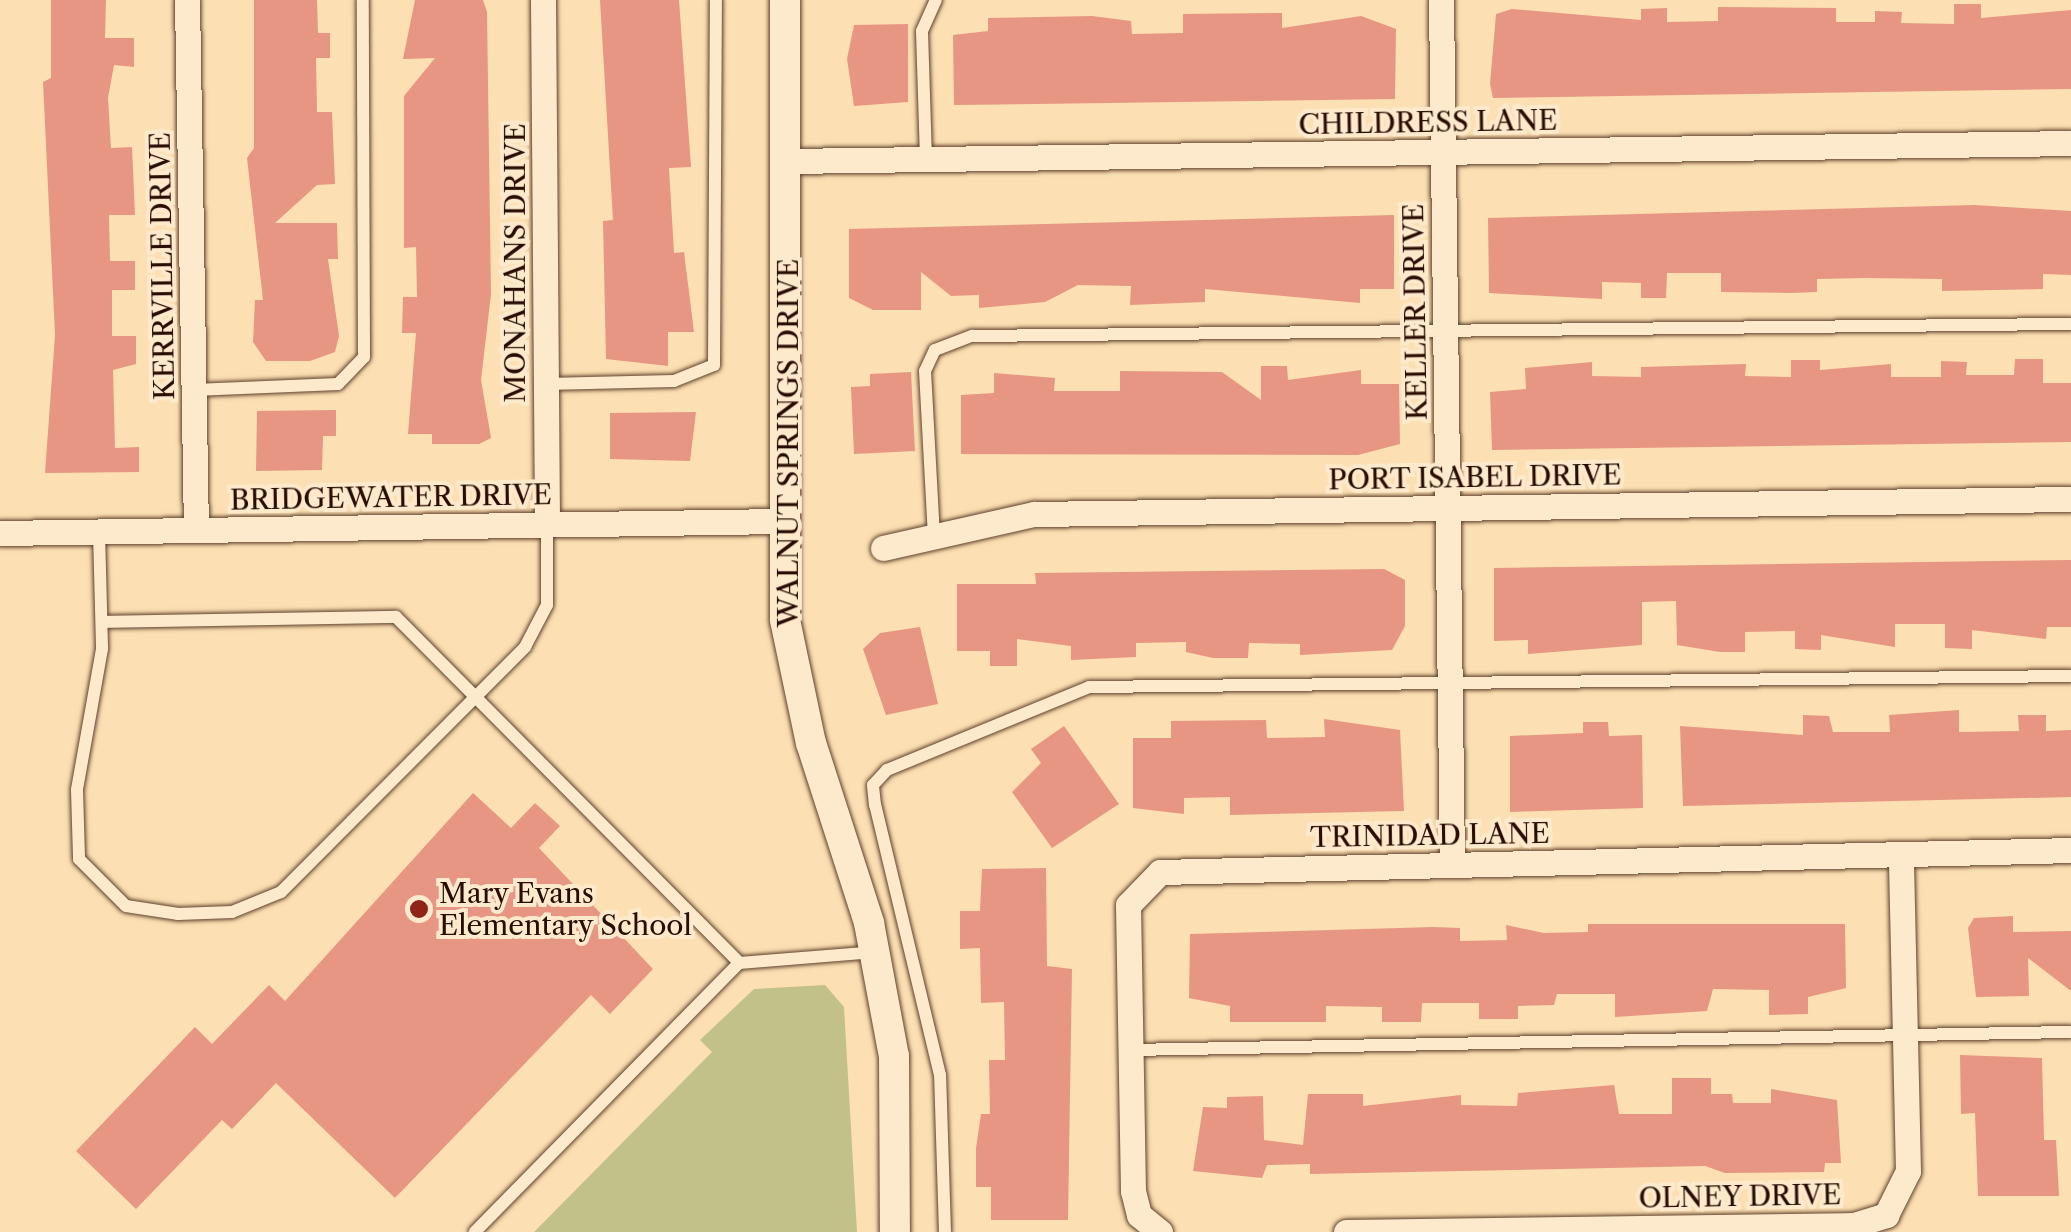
<!DOCTYPE html>
<html>
<head>
<meta charset="utf-8">
<style>
  body { margin:0 }
  #map { position:relative; width:2071px; height:1232px; overflow:hidden; background:#fcdfb2; font-family:"Libre Caslon Text",serif }
  div>[style] { position:absolute }
  [style*='--x'] { left:calc(var(--x)*1px); top:calc(var(--y)*1px); width:calc(var(--w)*1px); rotate:calc(var(--a)*1deg) }
  .green>* { inset:0; background:#c2c18a }
  .building>* { inset:0; background:#e79683 }
  .roads { filter:drop-shadow(0 0 2px #5e412c) drop-shadow(0 0 2px #5e412c) }
  .service>* { height:12px; margin:-6px; padding:0 6px; transform-origin:6px; border-radius:6px; background:#fdeacd }
  .minor>* { height:25px; margin:-12.5px; padding:0 12.5px; transform-origin:12.5px; border-radius:12.5px; background:#fdeacd }
  .tertiary>* { height:30px; margin:-15px; padding:0 15px; transform-origin:15px; border-radius:15px; background:#fdeacd }
  .dots>* { width:28px; height:28px; translate:-50% -50%; box-sizing:border-box; border:5px solid #fdeacd; border-radius:50% }
  span { translate:-50% -50%; white-space:nowrap; text-align:center; line-height:1.15; -webkit-text-stroke:8px #fdeacd; paint-order:stroke }
  .street-label { font-size:28px; color:#290c00 }
  .poi-label { font-size:28px; color:#290c00 }
  .left { translate:0 -50%; text-align:left }
</style>
</head>
<body>
<div id="map">
  <div class="green">
    <div style="clip-path:polygon(825px 985px,844px 1007px,857px 1232px,534px 1232px,712px 1052px,700px 1040px,754px 989px)"></div>
  </div>
  <div class="building">
    <div style="clip-path:polygon(51px 0,106px 0,105px 38px,134px 38px,134px 67px,114px 65px,108px 98px,111px 148px,132px 147px,135px 215px,109px 215px,110px 261px,135px 261px,135px 290px,112px 290px,112px 336px,136px 336px,136px 364px,113px 370px,115px 448px,139px 447px,139px 472px,45px 473px,55px 335px,43px 82px,51px 78px)"></div>
    <div style="clip-path:polygon(254px 0,317px 0,318px 33px,330px 33px,330px 58px,316px 58px,317px 112px,332px 112px,335px 184px,317px 185px,275px 223px,337px 223px,338px 259px,328px 259px,339px 336px,335px 352px,310px 361px,266px 361px,253px 342px,255px 300px,263px 300px,247px 158px,254px 148px)"></div>
    <div style="clip-path:polygon(415px 0,483px 0,487px 12px,491px 294px,481px 380px,491px 438px,479px 444px,432px 444px,432px 434px,408px 434px,416px 333px,402px 333px,403px 297px,417px 297px,416px 247px,404px 248px,404px 96px,435px 58px,403px 59px)"></div>
    <div style="clip-path:polygon(600px 0,679px 0,691px 167px,669px 168px,674px 253px,684px 252px,694px 332px,668px 332px,668px 366px,606px 359px,603px 221px,613px 220px)"></div>
    <div style="clip-path:polygon(1954px 4px,1981px 4px,1981px 18px,2071px 10px,2071px 89px,1493px 98px,1490px 84px,1496px 14px,1512px 9px,1641px 20px,1641px 9px,1667px 8px,1667px 22px,1718px 21px,1718px 7px,1836px 8px,1836px 22px,1875px 22px,1875px 11px,1902px 12px,1901px 23px,1954px 24px)"></div>
    <div style="clip-path:polygon(1282px 13px,1282px 28px,1361px 16px,1396px 29px,1395px 99px,954px 105px,953px 35px,988px 31px,988px 18px,1092px 16px,1131px 21px,1132px 34px,1183px 33px,1183px 14px)"></div>
    <div style="clip-path:polygon(908px 24px,908px 102px,854px 106px,847px 59px,854px 25px)"></div>
    <div style="clip-path:polygon(1975px 205px,2071px 211px,2071px 275px,2043px 274px,2043px 289px,1942px 291px,1942px 279px,1866px 278px,1817px 279px,1817px 292px,1791px 293px,1721px 292px,1721px 273px,1667px 273px,1666px 298px,1641px 298px,1641px 283px,1602px 282px,1602px 299px,1489px 293px,1488px 218px)"></div>
    <div style="clip-path:polygon(1394px 215px,1394px 289px,1360px 289px,1360px 303px,1205px 289px,1205px 302px,1130px 305px,1131px 286px,1078px 285px,1045px 302px,979px 308px,979px 295px,951px 296px,921px 272px,921px 310px,873px 310px,849px 298px,849px 229px)"></div>
    <div style="clip-path:polygon(2015px 359px,2043px 359px,2043px 383px,2071px 383px,2071px 442px,1492px 450px,1490px 392px,1526px 389px,1525px 368px,1592px 362px,1592px 376px,1641px 377px,1641px 367px,1746px 364px,1745px 376px,1791px 377px,1791px 360px,1820px 360px,1820px 370px,1891px 364px,1891px 377px,1941px 377px,1941px 361px,1967px 362px,1966px 375px,2014px 375px)"></div>
    <div style="clip-path:polygon(1261px 366px,1287px 366px,1288px 380px,1361px 370px,1361px 384px,1399px 384px,1400px 444px,1358px 455px,961px 454px,961px 395px,994px 393px,994px 373px,1055px 378px,1054px 391px,1120px 391px,1120px 371px,1222px 372px,1261px 400px)"></div>
    <div style="clip-path:polygon(911px 372px,915px 451px,854px 454px,851px 387px,870px 386px,870px 374px)"></div>
    <div style="clip-path:polygon(336px 410px,336px 436px,323px 436px,322px 470px,256px 471px,257px 411px)"></div>
    <div style="clip-path:polygon(696px 412px,690px 461px,610px 459px,610px 413px)"></div>
    <div style="clip-path:polygon(2071px 560px,2071px 627px,2047px 627px,2046px 639px,1972px 630px,1972px 649px,1945px 648px,1945px 624px,1895px 624px,1895px 647px,1821px 635px,1821px 650px,1795px 649px,1795px 631px,1745px 632px,1745px 652px,1720px 652px,1677px 645px,1676px 601px,1642px 602px,1642px 645px,1528px 654px,1528px 640px,1494px 641px,1494px 568px)"></div>
    <div style="clip-path:polygon(1384px 569px,1405px 580px,1405px 626px,1392px 650px,1300px 655px,1300px 644px,1249px 643px,1248px 658px,1213px 658px,1186px 652px,1186px 642px,1136px 643px,1136px 657px,1071px 660px,1071px 646px,1017px 639px,1017px 666px,990px 666px,990px 651px,957px 651px,957px 584px,1036px 584px,1035px 573px)"></div>
    <div style="clip-path:polygon(920px 627px,938px 704px,886px 715px,863px 649px,880px 633px)"></div>
    <div style="clip-path:polygon(1959px 710px,1959px 732px,2019px 731px,2018px 715px,2046px 715px,2046px 731px,2071px 730px,2071px 797px,1683px 806px,1680px 726px,1803px 735px,1803px 715px,1829px 716px,1833px 732px,1890px 732px,1889px 715px)"></div>
    <div style="clip-path:polygon(1324px 719px,1400px 730px,1404px 811px,1230px 815px,1230px 797px,1184px 798px,1184px 814px,1133px 808px,1133px 738px,1171px 738px,1171px 721px,1266px 720px,1267px 738px,1325px 737px)"></div>
    <div style="clip-path:polygon(1583px 722px,1608px 722px,1609px 736px,1642px 735px,1643px 808px,1510px 812px,1510px 736px,1583px 733px)"></div>
    <div style="clip-path:polygon(1064px 726px,1119px 804px,1052px 848px,1012px 792px,1041px 763px,1031px 749px)"></div>
    <div style="clip-path:polygon(473px 793px,511px 828px,535px 803px,560px 826px,539px 848px,653px 969px,610px 1014px,591px 995px,395px 1198px,276px 1083px,232px 1129px,222px 1120px,136px 1209px,76px 1151px,195px 1027px,212px 1044px,269px 985px,285px 1001px)"></div>
    <div style="clip-path:polygon(1046px 868px,1047px 966px,1072px 969px,1068px 1220px,991px 1220px,991px 1187px,976px 1187px,976px 1148px,981px 1114px,990px 1114px,989px 1060px,1005px 1060px,1004px 1002px,981px 1003px,980px 948px,960px 949px,960px 911px,980px 911px,982px 869px)"></div>
    <div style="clip-path:polygon(2013px 916px,2013px 932px,2071px 931px,2071px 991px,2028px 958px,2029px 996px,1976px 997px,1968px 928px,1974px 918px)"></div>
    <div style="clip-path:polygon(1588px 924px,1845px 924px,1846px 988px,1808px 997px,1808px 1014px,1769px 1015px,1769px 990px,1713px 989px,1707px 1011px,1615px 1017px,1615px 994px,1557px 994px,1554px 1005px,1518px 1006px,1518px 1019px,1479px 1019px,1479px 1003px,1422px 1003px,1421px 1022px,1382px 1022px,1382px 1007px,1326px 1006px,1326px 1022px,1230px 1022px,1230px 1006px,1189px 998px,1190px 934px,1434px 927px,1460px 928px,1460px 941px,1507px 940px,1506px 925px,1544px 933px,1588px 932px)"></div>
    <div style="clip-path:polygon(1960px 1055px,2042px 1058px,2044px 1140px,2056px 1140px,2059px 1196px,1978px 1196px,1975px 1113px,1961px 1114px)"></div>
    <div style="clip-path:polygon(1672px 1078px,1711px 1078px,1711px 1094px,1732px 1094px,1733px 1103px,1771px 1103px,1771px 1089px,1837px 1100px,1841px 1163px,1825px 1163px,1824px 1172px,1725px 1173px,1705px 1166px,1310px 1174px,1310px 1164px,1267px 1165px,1262px 1178px,1193px 1171px,1203px 1107px,1227px 1108px,1227px 1097px,1263px 1096px,1264px 1140px,1303px 1145px,1308px 1094px,1363px 1094px,1363px 1106px,1461px 1095px,1461px 1105px,1517px 1106px,1518px 1093px,1614px 1085px,1619px 1114px,1672px 1114px)"></div>
  </div>
  <div class="roads">
    <div class="service">
      <div style="--x:926;--y:159;--w:128;--a:-91.8"></div>
      <div style="--x:922;--y:31;--w:34;--a:-66"></div>
      <div style="--x:546;--y:384;--w:128;--a:-1.3"></div>
      <div style="--x:674;--y:381;--w:43;--a:-21.8"></div>
      <div style="--x:714;--y:365;--w:365;--a:-89.7"></div>
      <div style="--x:194;--y:390;--w:144;--a:-2.4"></div>
      <div style="--x:338;--y:384;--w:37;--a:-46"></div>
      <div style="--x:364;--y:357;--w:357;--a:-90.2"></div>
      <div style="--x:99;--y:532;--w:117;--a:88.5"></div>
      <div style="--x:102;--y:649;--w:143;--a:100.1"></div>
      <div style="--x:77;--y:790;--w:69;--a:88.3"></div>
      <div style="--x:79;--y:859;--w:66;--a:45"></div>
      <div style="--x:126;--y:906;--w:53;--a:8.7"></div>
      <div style="--x:178;--y:914;--w:54;--a:-2.1"></div>
      <div style="--x:232;--y:912;--w:53;--a:-22.2"></div>
      <div style="--x:281;--y:892;--w:346;--a:-45.1"></div>
      <div style="--x:525;--y:647;--w:47;--a:-62.4"></div>
      <div style="--x:547;--y:605;--w:80;--a:-90"></div>
      <div style="--x:934;--y:537;--w:166;--a:-93.1"></div>
      <div style="--x:925;--y:371;--w:23;--a:-65"></div>
      <div style="--x:935;--y:350;--w:40;--a:-21"></div>
      <div style="--x:972;--y:336;--w:1099;--a:-0.63"></div>
      <div style="--x:103;--y:622;--w:293;--a:-1"></div>
      <div style="--x:396;--y:617;--w:487;--a:45.2"></div>
      <div style="--x:739;--y:963;--w:377;--a:134.5"></div>
      <div style="--x:739;--y:963;--w:136;--a:-4.6"></div>
      <div style="--x:1130;--y:1050;--w:941;--a:-1.1"></div>
      <div style="--x:945;--y:1232;--w:157;--a:-91.8"></div>
      <div style="--x:940;--y:1075;--w:278;--a:-103.5"></div>
      <div style="--x:875;--y:805;--w:20;--a:-96"></div>
      <div style="--x:873;--y:785;--w:21;--a:-47"></div>
      <div style="--x:887;--y:770;--w:218;--a:-22.3"></div>
      <div style="--x:1089;--y:687;--w:982;--a:-0.64"></div>
    </div>
    <div class="minor">
      <div style="--x:187;--y:0;--w:530;--a:89.03"></div>
      <div style="--x:543;--y:0;--w:525;--a:89.56"></div>
      <div style="--x:1441;--y:0;--w:864;--a:89.27"></div>
      <div style="--x:787;--y:161;--w:1284;--a:-0.8"></div>
      <div style="--x:0;--y:533;--w:784;--a:-0.88"></div>
      <div style="--x:883;--y:548;--w:155;--a:-12.7"></div>
      <div style="--x:1034;--y:514;--w:1037;--a:-0.83"></div>
      <div style="--x:1160;--y:1232;--w:27;--a:-141"></div>
      <div style="--x:1139;--y:1215;--w:25;--a:-104"></div>
      <div style="--x:1133;--y:1191;--w:286;--a:-91"></div>
      <div style="--x:1128;--y:905;--w:46;--a:-45.9"></div>
      <div style="--x:1160;--y:872;--w:911;--a:-1.38"></div>
      <div style="--x:1346;--y:1232;--w:508;--a:-0.79"></div>
      <div style="--x:1854;--y:1225;--w:34;--a:-17"></div>
      <div style="--x:1886;--y:1215;--w:49;--a:-63.4"></div>
      <div style="--x:1908;--y:1171;--w:316;--a:-91.3"></div>
    </div>
    <div class="tertiary">
      <div style="--x:785;--y:0;--w:620;--a:90"></div>
      <div style="--x:785;--y:620;--w:126;--a:78.1"></div>
      <div style="--x:811;--y:743;--w:189;--a:72.1"></div>
      <div style="--x:869;--y:923;--w:135;--a:79.4"></div>
      <div style="--x:894;--y:1056;--w:176;--a:89.7"></div>
    </div>
  </div>
  <div class="dots">
    <div style="left:419px;top:909px;background:#8f2418"></div>
  </div>
  <div class="street-label">
    <span style="left:1428px;top:122px;rotate:-1deg">CHILDRESS LANE</span>
    <span style="left:515px;top:263px;rotate:-90deg">MONAHANS DRIVE</span>
    <span style="left:162px;top:266px;rotate:-91deg">KERRVILLE DRIVE</span>
    <span style="left:1415px;top:312px;rotate:-91deg">KELLER DRIVE</span>
    <span style="left:788px;top:443px;rotate:-90deg">WALNUT SPRINGS DRIVE</span>
    <span style="left:1475px;top:477px;rotate:-1deg">PORT ISABEL DRIVE</span>
    <span style="left:391px;top:497px;rotate:-1deg">BRIDGEWATER DRIVE</span>
    <span style="left:1430px;top:835px;rotate:-1deg">TRINIDAD LANE</span>
    <span style="left:1740px;top:1196px;rotate:-1deg">OLNEY DRIVE</span>
  </div>
  <div class="poi-label">
    <span class="left" style="left:439px;top:909px">Mary Evans<br>Elementary School</span>
  </div>
</div>
</body>
</html>
